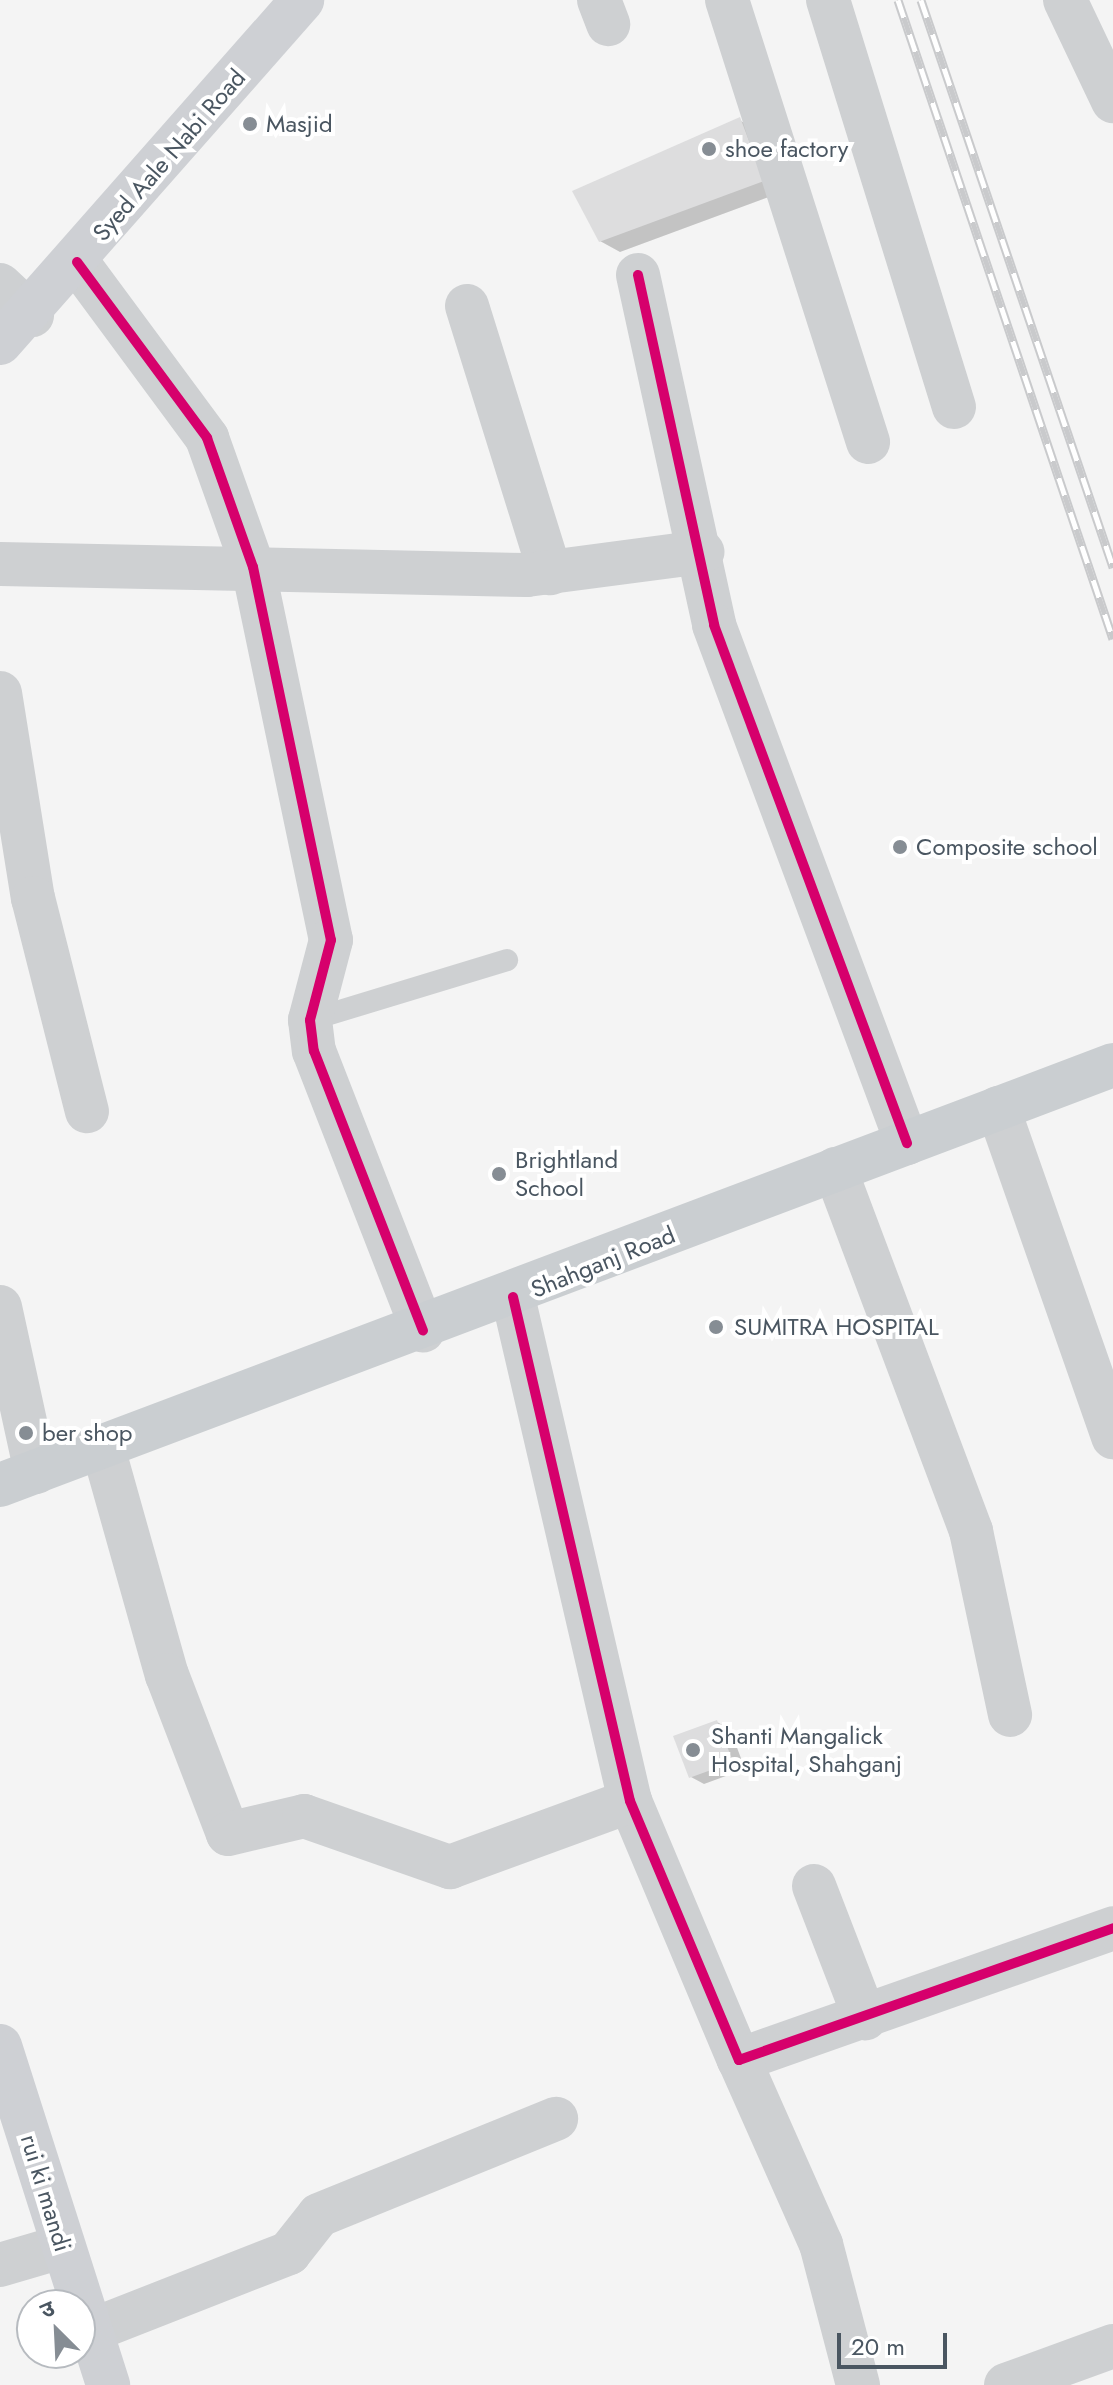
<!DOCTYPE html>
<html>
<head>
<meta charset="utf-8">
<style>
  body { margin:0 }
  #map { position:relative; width:1113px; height:2385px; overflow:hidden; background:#f4f4f4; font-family:Jost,"Noto Sans Devanagari",sans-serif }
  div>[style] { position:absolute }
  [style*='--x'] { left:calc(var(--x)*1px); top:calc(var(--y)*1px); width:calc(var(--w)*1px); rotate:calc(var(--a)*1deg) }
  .shadow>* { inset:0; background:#0003 }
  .building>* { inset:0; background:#ddddde }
  .lane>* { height:22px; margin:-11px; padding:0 11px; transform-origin:11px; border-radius:11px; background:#ced0d2 }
  .street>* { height:44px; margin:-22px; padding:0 22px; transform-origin:22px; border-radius:22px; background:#ced0d2 }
  .secondary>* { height:44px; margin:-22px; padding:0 22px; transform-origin:22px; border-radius:22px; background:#ced0d4 }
  .primary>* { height:44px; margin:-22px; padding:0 22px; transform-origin:22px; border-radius:22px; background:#caced1 }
  .rail>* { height:9px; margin-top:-4.5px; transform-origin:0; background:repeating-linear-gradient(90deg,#fff 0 18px,#c9cacc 0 36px); box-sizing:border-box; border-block:2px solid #c9cacc }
  .cycleway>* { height:10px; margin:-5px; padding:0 5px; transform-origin:5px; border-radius:5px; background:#d6006c }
  .dots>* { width:22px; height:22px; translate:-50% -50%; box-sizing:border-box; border:4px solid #fff; border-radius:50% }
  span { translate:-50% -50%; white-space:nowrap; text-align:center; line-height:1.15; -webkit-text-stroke:8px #fff; paint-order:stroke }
  .poi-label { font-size:24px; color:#4a5661 }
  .left { translate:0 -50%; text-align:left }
  .street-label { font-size:24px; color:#4a5661 }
  .north { position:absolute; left:16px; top:2289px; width:80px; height:80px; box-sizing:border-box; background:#fff; border:2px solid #b7bbc0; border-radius:50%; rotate:336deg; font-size:22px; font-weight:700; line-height:32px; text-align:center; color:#4a5661 }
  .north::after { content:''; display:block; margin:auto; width:28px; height:36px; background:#868d94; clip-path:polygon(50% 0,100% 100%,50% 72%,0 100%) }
  .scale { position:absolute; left:837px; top:2333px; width:110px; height:36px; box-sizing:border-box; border:4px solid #4a5661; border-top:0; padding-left:10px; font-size:24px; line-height:28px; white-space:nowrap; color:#4a5661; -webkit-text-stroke:6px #fff; paint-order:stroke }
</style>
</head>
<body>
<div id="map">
  <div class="shadow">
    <div style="clip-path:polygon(739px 120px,759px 131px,782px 192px,620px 252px,600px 241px)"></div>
    <div style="clip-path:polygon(717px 1722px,730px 1729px,745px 1769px,704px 1784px,691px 1777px)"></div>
  </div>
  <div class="building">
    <div style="clip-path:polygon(740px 117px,764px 181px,599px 242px,572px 191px)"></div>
    <div style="clip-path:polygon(717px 1720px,733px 1762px,689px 1778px,673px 1736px)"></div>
  </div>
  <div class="lane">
    <div style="--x:310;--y:1020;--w:206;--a:-16.9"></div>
  </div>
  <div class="street">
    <div style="--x:599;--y:0;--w:26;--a:69"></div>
    <div style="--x:727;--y:0;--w:464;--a:72.3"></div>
    <div style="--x:828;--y:0;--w:426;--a:72.8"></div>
    <div style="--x:1065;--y:0;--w:112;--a:64.6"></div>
    <div style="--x:77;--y:262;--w:219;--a:53.5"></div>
    <div style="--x:207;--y:438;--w:137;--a:70.4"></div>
    <div style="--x:253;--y:567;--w:381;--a:78.2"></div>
    <div style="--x:331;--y:940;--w:83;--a:104.7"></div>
    <div style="--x:310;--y:1020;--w:31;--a:83"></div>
    <div style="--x:314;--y:1051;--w:300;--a:68.7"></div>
    <div style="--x:638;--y:275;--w:358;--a:77.7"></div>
    <div style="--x:714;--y:625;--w:553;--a:69.57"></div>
    <div style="--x:0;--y:285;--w:44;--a:43.2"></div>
    <div style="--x:467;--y:306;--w:280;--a:72.7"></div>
    <div style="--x:0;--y:564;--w:527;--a:1.2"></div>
    <div style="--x:527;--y:575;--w:177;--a:-7.5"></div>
    <div style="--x:0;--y:693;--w:208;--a:80.9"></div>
    <div style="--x:33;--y:898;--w:220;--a:75.8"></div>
    <div style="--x:998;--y:1108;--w:349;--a:70.7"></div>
    <div style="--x:835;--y:1169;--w:387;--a:69.4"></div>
    <div style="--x:971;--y:1531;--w:188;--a:78"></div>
    <div style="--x:513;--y:1297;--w:517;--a:76.93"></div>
    <div style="--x:630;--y:1801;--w:281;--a:67.2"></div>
    <div style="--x:739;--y:2060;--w:397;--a:-19.4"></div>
    <div style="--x:0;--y:1307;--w:169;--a:77.7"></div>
    <div style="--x:103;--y:1448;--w:236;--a:74.3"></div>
    <div style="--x:167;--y:1675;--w:170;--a:69"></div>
    <div style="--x:228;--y:1834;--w:78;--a:-13.3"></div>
    <div style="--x:304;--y:1816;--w:155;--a:19.3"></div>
    <div style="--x:450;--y:1867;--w:192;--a:-20.1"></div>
    <div style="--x:814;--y:1886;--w:142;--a:68.9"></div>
    <div style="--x:738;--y:2057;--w:205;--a:66.1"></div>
    <div style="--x:821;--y:2244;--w:146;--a:75.3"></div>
    <div style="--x:0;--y:2265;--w:64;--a:-16.4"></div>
    <div style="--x:90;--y:2331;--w:214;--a:-21.4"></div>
    <div style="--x:289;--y:2253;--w:48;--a:-51.7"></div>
    <div style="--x:319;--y:2215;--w:256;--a:-22.1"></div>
    <div style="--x:1006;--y:2385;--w:114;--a:-20"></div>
  </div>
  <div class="secondary">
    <div style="--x:0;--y:343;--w:457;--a:-48.6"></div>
    <div style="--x:0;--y:2046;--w:356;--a:72.3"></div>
  </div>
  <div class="primary">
    <div style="--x:0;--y:1485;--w:1190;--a:-20.67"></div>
  </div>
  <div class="rail">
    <div style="--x:898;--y:0;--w:674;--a:71.4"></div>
    <div style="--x:921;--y:0;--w:599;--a:71.29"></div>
  </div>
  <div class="cycleway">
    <div style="--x:77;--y:262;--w:219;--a:53.5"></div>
    <div style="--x:207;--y:438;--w:137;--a:70.4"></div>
    <div style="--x:253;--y:567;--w:381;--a:78.2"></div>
    <div style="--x:331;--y:940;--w:83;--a:104.7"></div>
    <div style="--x:310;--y:1020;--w:31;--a:83"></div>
    <div style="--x:314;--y:1051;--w:300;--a:68.7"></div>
    <div style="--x:638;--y:275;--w:358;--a:77.7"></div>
    <div style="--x:714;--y:625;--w:553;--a:69.57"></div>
    <div style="--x:513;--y:1297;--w:517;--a:76.93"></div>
    <div style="--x:630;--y:1801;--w:281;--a:67.2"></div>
    <div style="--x:739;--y:2060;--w:397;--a:-19.4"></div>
  </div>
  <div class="dots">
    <div style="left:250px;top:124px;background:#868d94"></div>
    <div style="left:709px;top:149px;background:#868d94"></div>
    <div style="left:900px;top:847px;background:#868d94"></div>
    <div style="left:499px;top:1174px;background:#868d94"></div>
    <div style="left:716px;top:1327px;background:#868d94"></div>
    <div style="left:26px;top:1433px;background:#868d94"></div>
    <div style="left:693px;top:1750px;background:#868d94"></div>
  </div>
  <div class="poi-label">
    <span class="left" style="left:266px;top:124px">Masjid</span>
    <span class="left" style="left:725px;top:149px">shoe factory</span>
    <span class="left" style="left:916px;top:847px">Composite school</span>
    <span class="left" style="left:515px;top:1174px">Brightland<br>School</span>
    <span class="left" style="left:734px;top:1327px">SUMITRA HOSPITAL</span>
    <span class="left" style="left:42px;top:1433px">ber shop</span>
    <span class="left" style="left:711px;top:1750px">Shanti Mangalick<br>Hospital, Shahganj</span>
  </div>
  <div class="street-label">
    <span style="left:169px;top:155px;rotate:-49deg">Syed Aale Nabi Road</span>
    <span style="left:603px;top:1262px;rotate:-22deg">Shahganj Road</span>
    <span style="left:46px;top:2193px;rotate:73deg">rui ki mandi</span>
  </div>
  <div class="north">उ</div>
  <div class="scale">20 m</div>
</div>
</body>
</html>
